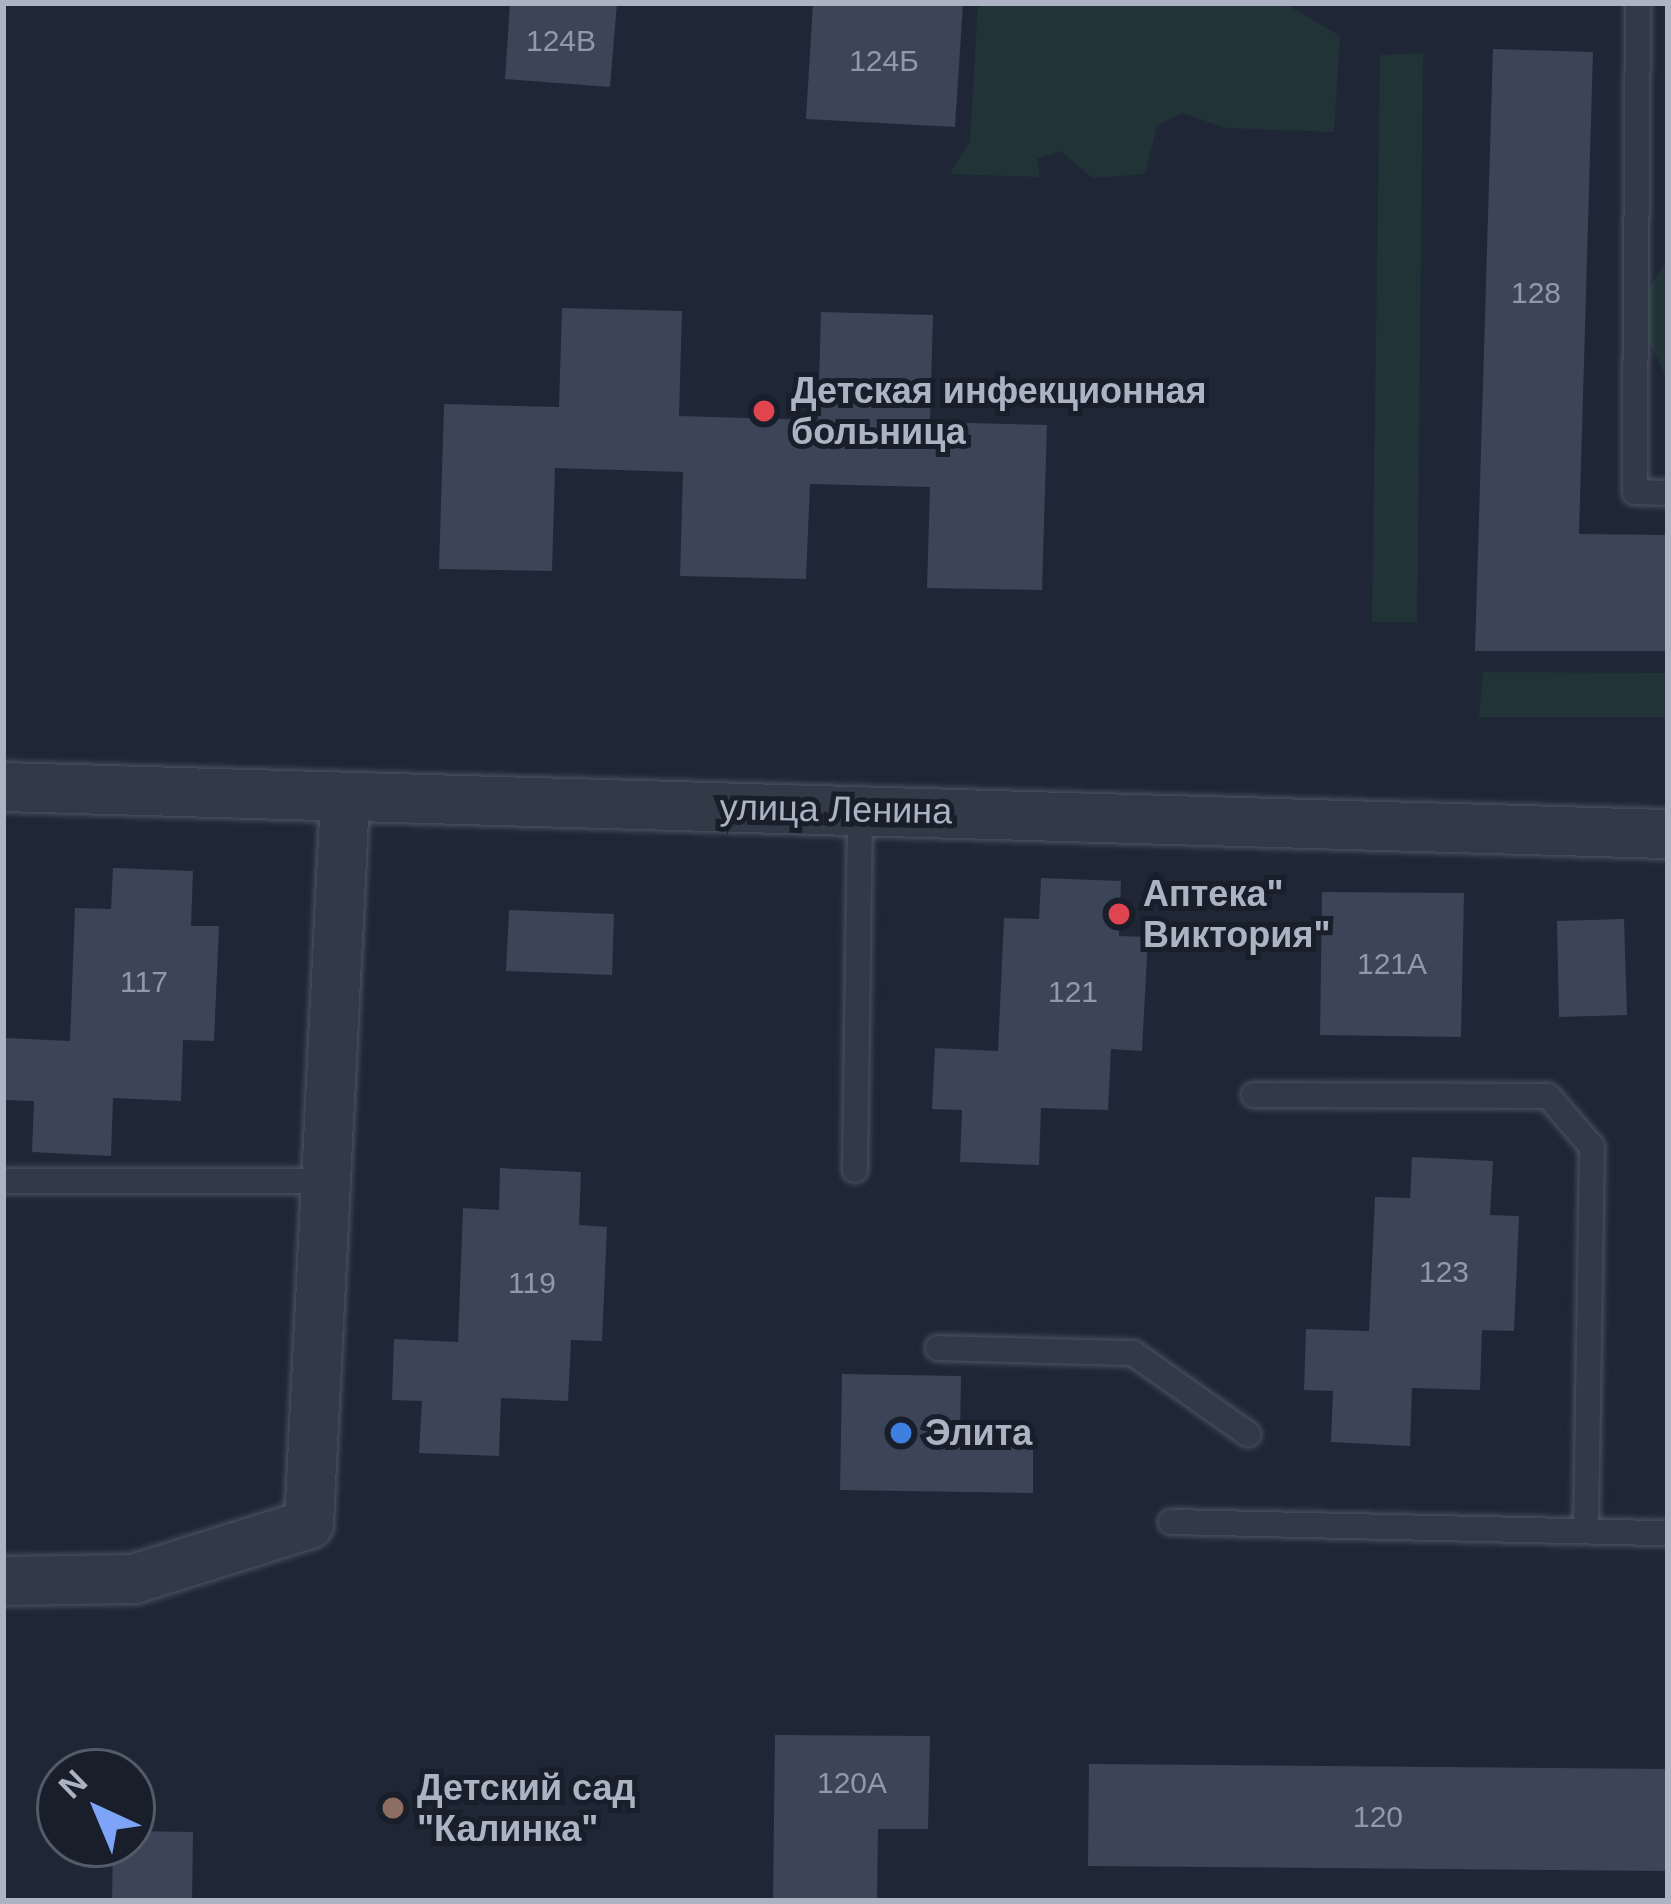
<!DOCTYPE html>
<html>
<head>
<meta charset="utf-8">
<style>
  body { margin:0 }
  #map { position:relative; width:1671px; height:1904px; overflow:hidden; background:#1f2736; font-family:Helvetica,sans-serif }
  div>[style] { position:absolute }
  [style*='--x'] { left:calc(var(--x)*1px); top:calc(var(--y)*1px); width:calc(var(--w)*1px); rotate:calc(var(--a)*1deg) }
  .green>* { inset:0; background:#213337 }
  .building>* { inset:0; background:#3b4557 }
  .roads { filter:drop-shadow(0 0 3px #4d5462) drop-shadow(0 0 3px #4d5462) }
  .lane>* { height:24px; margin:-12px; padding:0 12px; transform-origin:12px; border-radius:12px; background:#323947 }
  .street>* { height:48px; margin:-24px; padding:0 24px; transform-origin:24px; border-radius:24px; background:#323947 }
  .dots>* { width:33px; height:33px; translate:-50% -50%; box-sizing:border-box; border:6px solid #181f2b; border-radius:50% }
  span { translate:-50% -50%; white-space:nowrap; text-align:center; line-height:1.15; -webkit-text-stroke:10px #181f2b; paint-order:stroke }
  .number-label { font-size:30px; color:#9098a9 }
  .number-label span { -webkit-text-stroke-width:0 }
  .poi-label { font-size:36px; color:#acb4c4; font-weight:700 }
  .left { translate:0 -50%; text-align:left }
  .street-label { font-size:36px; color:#acb4c4 }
  .frame { position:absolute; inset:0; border:6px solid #acb4c4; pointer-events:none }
  .north { position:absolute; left:36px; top:1748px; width:120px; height:120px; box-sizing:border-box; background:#181f2b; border:3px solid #535b68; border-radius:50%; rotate:316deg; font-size:33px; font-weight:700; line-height:48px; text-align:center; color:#acb4c4 }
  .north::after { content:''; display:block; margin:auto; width:42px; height:54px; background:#7da4f8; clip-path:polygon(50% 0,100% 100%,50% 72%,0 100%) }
</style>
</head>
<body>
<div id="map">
  <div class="green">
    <div style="clip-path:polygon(978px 3px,1284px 3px,1340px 36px,1334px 132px,1226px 128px,1182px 113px,1157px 126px,1145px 174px,1092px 178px,1061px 151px,1037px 159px,1040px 177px,950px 174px,970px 141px)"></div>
    <div style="clip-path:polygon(1423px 53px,1417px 622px,1372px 622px,1380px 55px)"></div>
    <div style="clip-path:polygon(1668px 257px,1668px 380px,1635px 313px)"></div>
    <div style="clip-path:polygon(1483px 672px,1668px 673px,1668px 717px,1479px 717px)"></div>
  </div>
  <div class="building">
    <div style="clip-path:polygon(510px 3px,617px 3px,610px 87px,505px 79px)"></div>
    <div style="clip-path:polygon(813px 3px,963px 3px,955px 127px,806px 119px)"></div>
    <div style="clip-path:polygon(1493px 49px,1593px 52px,1579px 534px,1668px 535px,1668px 651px,1475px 651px)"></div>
    <div style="clip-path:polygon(562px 308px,682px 311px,679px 416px,818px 420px,821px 312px,933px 315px,930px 422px,1047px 425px,1042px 590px,927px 588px,930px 487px,810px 484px,806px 579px,680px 576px,683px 472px,555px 468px,552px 571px,439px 569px,444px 404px,559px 407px)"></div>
    <div style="clip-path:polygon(113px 868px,193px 871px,191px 926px,219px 926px,214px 1041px,183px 1040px,181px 1101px,113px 1098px,111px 1156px,32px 1152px,34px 1101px,4px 1100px,6px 1038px,70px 1041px,75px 908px,111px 909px)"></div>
    <div style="clip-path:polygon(1041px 878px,1121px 881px,1119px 936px,1148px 937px,1142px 1051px,1111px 1049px,1108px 1110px,1041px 1108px,1039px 1165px,960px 1162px,962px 1110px,932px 1109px,935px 1048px,998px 1051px,1004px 918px,1039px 919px)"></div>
    <div style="clip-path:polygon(1322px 892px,1464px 893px,1461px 1037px,1320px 1035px)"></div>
    <div style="clip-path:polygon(509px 910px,614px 914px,612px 975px,506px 971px)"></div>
    <div style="clip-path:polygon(1624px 919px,1627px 1015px,1559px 1017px,1557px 921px)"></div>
    <div style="clip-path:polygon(1412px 1157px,1493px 1161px,1490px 1215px,1519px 1216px,1514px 1331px,1482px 1330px,1480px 1390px,1412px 1388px,1410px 1446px,1331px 1442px,1333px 1391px,1304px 1390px,1306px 1329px,1369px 1331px,1375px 1197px,1410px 1198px)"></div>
    <div style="clip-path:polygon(500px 1168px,581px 1172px,579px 1225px,607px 1227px,602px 1341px,571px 1340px,568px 1401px,501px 1398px,499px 1456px,419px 1453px,422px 1401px,392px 1400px,394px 1339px,458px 1342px,463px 1208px,499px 1210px)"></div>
    <div style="clip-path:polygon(842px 1374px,961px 1376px,960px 1435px,1033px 1434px,1033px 1493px,840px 1490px)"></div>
    <div style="clip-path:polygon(775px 1735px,930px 1736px,928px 1829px,878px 1829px,877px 1901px,773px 1901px)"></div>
    <div style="clip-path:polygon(1089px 1764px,1668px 1769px,1668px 1871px,1088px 1866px)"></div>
    <div style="clip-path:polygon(132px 1831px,193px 1832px,192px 1901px,112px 1901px,113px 1844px,132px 1844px)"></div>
  </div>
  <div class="roads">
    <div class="lane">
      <div style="--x:1638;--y:3;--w:489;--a:90.4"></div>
      <div style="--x:1635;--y:492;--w:33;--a:2"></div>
      <div style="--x:1254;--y:1095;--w:294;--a:0.2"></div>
      <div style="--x:1548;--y:1096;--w:67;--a:49.2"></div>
      <div style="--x:1592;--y:1147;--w:384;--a:90.9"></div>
      <div style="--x:855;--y:1170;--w:360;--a:-89.2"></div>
      <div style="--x:3;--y:1181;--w:323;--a:0"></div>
      <div style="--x:938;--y:1348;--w:195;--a:1.5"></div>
      <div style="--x:1133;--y:1353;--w:141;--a:35.2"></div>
      <div style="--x:1171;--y:1522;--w:497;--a:1.3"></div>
    </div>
    <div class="street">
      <div style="--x:3;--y:787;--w:1666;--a:1.62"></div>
      <div style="--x:3;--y:1581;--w:131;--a:-0.9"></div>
      <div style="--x:134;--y:1579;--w:183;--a:-17.4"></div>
      <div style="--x:309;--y:1524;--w:727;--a:-87.16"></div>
    </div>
  </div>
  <div class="dots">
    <div style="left:764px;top:411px;background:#e0444e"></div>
    <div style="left:1119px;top:914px;background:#e0444e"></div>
    <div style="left:901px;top:1433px;background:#3f7fe0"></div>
    <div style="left:393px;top:1808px;background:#8d6e63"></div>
  </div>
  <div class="number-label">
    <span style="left:561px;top:41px">124В</span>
    <span style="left:884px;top:61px">124Б</span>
    <span style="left:1536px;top:293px">128</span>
    <span style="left:1392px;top:964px">121А</span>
    <span style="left:144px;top:982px">117</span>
    <span style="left:1073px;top:992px">121</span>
    <span style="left:1444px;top:1272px">123</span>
    <span style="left:532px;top:1283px">119</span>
    <span style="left:852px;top:1783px">120А</span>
    <span style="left:1378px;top:1817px">120</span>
  </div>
  <div class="poi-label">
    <span class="left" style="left:791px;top:411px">Детская инфекционная<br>больница</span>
    <span class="left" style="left:1143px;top:914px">Аптека"<br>Виктория"</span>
    <span class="left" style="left:925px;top:1433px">Элита</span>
    <span class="left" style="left:417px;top:1808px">Детский сад<br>"Калинка"</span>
  </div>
  <div class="street-label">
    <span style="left:836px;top:809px;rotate:1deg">улица Ленина</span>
  </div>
  <div class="frame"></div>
  <div class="north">N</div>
</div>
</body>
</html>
